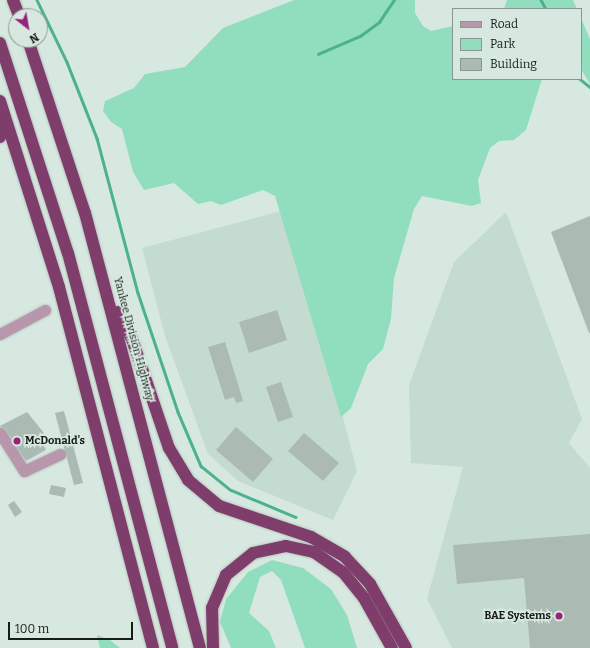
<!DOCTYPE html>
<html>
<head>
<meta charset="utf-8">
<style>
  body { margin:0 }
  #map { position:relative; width:590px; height:648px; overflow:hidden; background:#d7e8e0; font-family:Bitter,serif }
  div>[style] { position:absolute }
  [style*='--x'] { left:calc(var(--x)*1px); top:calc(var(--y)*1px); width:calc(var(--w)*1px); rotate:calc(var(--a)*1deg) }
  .built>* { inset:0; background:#c4dbd0 }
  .green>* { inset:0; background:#91debf }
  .stream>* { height:2.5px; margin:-1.25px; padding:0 1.25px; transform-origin:1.25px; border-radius:1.25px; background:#4cb28e }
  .building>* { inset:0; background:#abbab3 }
  .roads { filter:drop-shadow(0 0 1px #b4c3bc) drop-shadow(0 0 1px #b4c3bc) }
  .minor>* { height:11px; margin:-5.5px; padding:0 5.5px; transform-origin:5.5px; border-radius:5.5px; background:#b896ac }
  .highway>* { height:12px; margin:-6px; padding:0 6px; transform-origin:6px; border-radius:6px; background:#7f3d6c }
  .dots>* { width:11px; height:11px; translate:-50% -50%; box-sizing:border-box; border:2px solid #d7e8e0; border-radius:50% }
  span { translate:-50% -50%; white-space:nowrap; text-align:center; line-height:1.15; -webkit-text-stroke:3.5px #d7e8e0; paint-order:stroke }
  .street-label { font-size:11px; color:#161c19 }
  .poi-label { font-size:11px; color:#161c19; font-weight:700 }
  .left { translate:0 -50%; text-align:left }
  .right { translate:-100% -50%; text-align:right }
  .legend { position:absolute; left:452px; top:8px; width:130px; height:72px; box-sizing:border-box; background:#d7e8e0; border:1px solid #8a9690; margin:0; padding:5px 7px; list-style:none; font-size:12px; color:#161c19 }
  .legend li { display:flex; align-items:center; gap:8px; height:20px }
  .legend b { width:20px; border:1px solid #8a9690 }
  .north { position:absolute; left:8px; top:8px; width:40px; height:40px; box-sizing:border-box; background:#d7e8e0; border:1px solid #8a9690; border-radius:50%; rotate:149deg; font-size:11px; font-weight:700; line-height:16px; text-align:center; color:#161c19 }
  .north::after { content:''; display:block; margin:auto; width:14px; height:18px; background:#98217c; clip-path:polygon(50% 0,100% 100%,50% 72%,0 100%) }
  .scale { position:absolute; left:8px; top:622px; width:125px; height:18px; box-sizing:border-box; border:2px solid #161c19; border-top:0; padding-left:5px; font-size:12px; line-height:14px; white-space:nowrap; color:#161c19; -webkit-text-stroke:3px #d7e8e0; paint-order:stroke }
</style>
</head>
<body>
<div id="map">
  <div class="built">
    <div style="clip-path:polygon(289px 209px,357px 471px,333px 520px,238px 481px,208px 454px,165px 336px,142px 248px)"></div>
    <div style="clip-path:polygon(506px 212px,582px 419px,569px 443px,590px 468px,590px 648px,452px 648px,427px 599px,463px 467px,411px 463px,409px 385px,454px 262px)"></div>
  </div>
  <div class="green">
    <div style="clip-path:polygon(294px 0,415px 0,415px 13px,423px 26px,431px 31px,453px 26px,453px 79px,542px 79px,526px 130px,514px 140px,499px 141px,490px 148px,478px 180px,481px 203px,472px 206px,422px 196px,414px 209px,394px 278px,391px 319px,383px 349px,368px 364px,351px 408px,341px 417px,275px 196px,263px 190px,221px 205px,211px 201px,198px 204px,174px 183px,144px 190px,133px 172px,122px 129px,111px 122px,103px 111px,105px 101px,134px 88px,145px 74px,185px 67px,223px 28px)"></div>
    <div style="clip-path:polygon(507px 0,573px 0,577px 9px,504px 9px)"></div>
    <div style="clip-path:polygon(581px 18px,590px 39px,590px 84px,581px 69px)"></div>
    <div style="clip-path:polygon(272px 560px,303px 568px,331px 589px,347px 615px,357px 648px,305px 648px,281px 580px,272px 571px,260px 577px,249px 613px,269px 631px,276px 648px,231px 648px,220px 622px,226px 599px,248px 572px)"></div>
    <div style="clip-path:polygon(97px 635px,110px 640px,120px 648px,100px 648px)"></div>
  </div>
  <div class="stream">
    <div style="--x:37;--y:0;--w:69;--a:64.2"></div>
    <div style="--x:67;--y:62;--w:82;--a:68.5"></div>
    <div style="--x:97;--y:138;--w:160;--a:75.2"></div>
    <div style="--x:138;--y:293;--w:126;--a:71.4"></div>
    <div style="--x:178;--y:412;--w:59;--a:66.9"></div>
    <div style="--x:201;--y:466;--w:38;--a:39"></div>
    <div style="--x:231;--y:490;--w:70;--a:22.6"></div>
    <div style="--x:541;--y:0;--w:10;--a:61"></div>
    <div style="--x:318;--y:54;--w:46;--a:-23.2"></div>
    <div style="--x:360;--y:36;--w:24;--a:-36"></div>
    <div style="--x:379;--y:22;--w:27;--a:-56"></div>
    <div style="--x:580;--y:79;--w:13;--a:39"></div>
  </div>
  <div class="building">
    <div style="clip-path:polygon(590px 216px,590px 333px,589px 333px,551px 232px)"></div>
    <div style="clip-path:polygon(277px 310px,287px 340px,249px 353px,239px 322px)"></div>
    <div style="clip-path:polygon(225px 342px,241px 394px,243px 401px,236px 403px,234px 397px,225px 400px,208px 347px)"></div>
    <div style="clip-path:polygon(281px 382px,293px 417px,278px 422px,266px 387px)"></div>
    <div style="clip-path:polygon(64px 411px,83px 483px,74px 485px,55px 413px)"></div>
    <div style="clip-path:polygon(27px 412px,44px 433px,39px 435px,46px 450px,26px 461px,0 426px)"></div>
    <div style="clip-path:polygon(236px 427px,273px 459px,253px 482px,216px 450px)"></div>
    <div style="clip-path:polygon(304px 433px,339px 463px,323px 481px,288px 451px)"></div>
    <div style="clip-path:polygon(51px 485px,66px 488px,64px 497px,49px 494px)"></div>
    <div style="clip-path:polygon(14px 501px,22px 512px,15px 517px,8px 505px)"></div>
    <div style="clip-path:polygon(590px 534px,590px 648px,530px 648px,524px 578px,457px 584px,453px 545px)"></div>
  </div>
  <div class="roads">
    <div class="minor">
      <div style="--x:0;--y:334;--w:51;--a:-28.1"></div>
      <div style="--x:0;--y:433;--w:45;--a:57.7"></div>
      <div style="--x:24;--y:471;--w:40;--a:-25"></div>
    </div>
    <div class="highway">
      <div style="--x:13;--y:0;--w:17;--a:69"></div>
      <div style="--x:28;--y:40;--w:182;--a:71.8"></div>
      <div style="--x:85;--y:213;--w:450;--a:75.2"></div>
      <div style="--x:0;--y:43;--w:221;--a:72.1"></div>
      <div style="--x:68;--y:253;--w:408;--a:75.2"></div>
      <div style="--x:0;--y:101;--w:195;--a:72.4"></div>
      <div style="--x:59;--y:287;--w:373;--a:75.4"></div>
      <div style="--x:0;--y:137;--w:22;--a:-82"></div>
      <div style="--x:118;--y:312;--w:30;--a:63"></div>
      <div style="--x:132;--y:339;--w:115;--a:71.3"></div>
      <div style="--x:169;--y:448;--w:37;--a:59"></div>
      <div style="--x:188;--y:480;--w:40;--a:40"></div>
      <div style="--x:219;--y:506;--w:97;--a:18.6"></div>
      <div style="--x:311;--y:537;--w:39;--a:30"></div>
      <div style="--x:345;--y:557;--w:37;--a:47"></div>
      <div style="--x:370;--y:584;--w:73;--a:60.6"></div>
      <div style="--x:213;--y:648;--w:40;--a:-91.4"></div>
      <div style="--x:212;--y:608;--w:36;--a:-67"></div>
      <div style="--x:226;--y:575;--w:35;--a:-39"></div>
      <div style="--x:253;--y:553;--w:34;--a:-12"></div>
      <div style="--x:286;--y:546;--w:29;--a:12"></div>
      <div style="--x:314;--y:552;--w:35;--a:35"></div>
      <div style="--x:343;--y:572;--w:33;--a:51"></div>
      <div style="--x:364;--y:598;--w:57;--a:60.8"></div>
    </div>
  </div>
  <div class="dots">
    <div style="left:17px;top:441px;background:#98217c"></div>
    <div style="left:559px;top:616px;background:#98217c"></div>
  </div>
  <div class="street-label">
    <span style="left:133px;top:339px;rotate:75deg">Yankee Division Highway</span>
  </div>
  <div class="poi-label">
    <span class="left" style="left:25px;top:441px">McDonald's</span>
    <span class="right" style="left:551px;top:616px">BAE Systems</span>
  </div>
  <ul class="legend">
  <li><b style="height:5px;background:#b896ac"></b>Road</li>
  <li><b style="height:11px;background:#91debf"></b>Park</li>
  <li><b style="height:11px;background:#abbab3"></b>Building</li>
  </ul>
  <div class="north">N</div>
  <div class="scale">100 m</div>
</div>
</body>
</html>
